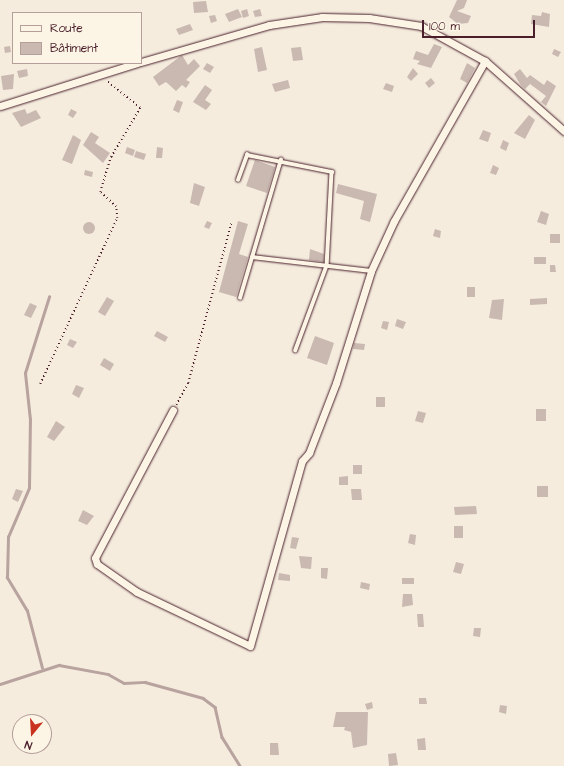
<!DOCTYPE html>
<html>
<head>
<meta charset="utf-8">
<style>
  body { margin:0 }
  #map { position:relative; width:564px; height:766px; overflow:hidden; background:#f5ecde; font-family:"Architects Daughter",sans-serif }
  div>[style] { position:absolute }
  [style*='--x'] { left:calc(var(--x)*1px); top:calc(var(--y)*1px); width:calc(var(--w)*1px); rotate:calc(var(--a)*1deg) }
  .stream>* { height:2.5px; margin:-1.25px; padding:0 1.25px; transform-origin:1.25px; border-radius:1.25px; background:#b8a39e }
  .building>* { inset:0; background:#cab9b1 }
  .round { border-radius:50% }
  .path>* { height:1.5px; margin-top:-0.75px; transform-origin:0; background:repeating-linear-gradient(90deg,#4a1f2b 0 1px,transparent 0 4px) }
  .roads { filter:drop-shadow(0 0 1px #4a1f2b) drop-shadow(0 0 1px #4a1f2b) }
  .lane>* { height:3.5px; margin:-1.75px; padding:0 1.75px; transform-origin:1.75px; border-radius:1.75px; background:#fcf5e5 }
  .street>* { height:7px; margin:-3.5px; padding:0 3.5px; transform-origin:3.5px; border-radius:3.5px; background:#fcf5e5 }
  span { translate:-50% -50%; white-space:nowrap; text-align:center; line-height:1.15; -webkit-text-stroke:3px #fcf5e5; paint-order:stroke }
  .legend { position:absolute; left:12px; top:12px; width:130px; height:52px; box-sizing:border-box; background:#fcf5e5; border:1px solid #b59f9b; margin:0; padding:5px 7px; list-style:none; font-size:12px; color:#4a1f2b }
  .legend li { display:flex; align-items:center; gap:8px; height:20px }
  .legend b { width:20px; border:1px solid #b59f9b }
  .north { position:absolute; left:12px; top:714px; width:40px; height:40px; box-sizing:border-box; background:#fcf5e5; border:1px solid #b59f9b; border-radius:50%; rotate:198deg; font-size:11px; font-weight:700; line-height:16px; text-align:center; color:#4a1f2b }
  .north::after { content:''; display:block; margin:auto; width:14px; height:18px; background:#c8321e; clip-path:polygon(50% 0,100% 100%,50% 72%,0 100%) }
  .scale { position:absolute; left:422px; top:20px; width:113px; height:18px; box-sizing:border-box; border:2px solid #4a1f2b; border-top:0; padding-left:5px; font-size:12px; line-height:14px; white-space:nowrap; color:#4a1f2b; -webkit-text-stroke:3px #fcf5e5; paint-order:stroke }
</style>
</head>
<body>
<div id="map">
  <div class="stream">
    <div style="--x:42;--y:668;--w:59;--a:-104.7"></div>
    <div style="--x:27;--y:611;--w:39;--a:-121"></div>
    <div style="--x:7;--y:578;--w:41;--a:-88.6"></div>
    <div style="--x:8;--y:537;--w:53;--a:-66.8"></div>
    <div style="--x:29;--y:488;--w:68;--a:-89.2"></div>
    <div style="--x:30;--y:420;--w:47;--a:-96.1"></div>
    <div style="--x:25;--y:373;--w:80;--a:-72.5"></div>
    <div style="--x:0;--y:684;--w:62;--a:-17.9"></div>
    <div style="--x:59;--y:665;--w:50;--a:10.4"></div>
    <div style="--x:108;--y:674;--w:18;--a:29"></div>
    <div style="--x:124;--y:683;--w:21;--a:-3"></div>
    <div style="--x:145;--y:682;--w:60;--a:15.4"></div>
    <div style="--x:203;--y:698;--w:15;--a:37"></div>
    <div style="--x:215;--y:707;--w:31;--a:77"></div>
    <div style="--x:222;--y:737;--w:34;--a:58"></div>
  </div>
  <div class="building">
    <div style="clip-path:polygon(457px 0,467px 0,464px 8px,457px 11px,471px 16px,468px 23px,458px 24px,449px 17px)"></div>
    <div style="clip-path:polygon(206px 1px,208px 12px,194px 13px,193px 2px)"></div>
    <div style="clip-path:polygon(238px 9px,242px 17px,229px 22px,225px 14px)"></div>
    <div style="clip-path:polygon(247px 9px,249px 16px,243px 18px,241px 11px)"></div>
    <div style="clip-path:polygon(260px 9px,262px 16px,255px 17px,253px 11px)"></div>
    <div style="clip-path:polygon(542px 12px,550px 14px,549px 27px,531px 24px,532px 15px,541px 16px)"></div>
    <div style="clip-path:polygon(215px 15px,217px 21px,211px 23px,209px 16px)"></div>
    <div style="clip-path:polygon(190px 24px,193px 30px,179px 35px,176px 29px)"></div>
    <div style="clip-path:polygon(434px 44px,442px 47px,431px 68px,417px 64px,420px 61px,413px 59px,416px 51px,428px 55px)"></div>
    <div style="clip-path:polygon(10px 46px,11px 52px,5px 53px,4px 47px)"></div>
    <div style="clip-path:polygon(262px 47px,267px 70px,258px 72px,254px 49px)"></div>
    <div style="clip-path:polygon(301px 47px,303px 60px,293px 61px,291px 48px)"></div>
    <div style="clip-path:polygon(554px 49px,561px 52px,558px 57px,552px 54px)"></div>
    <div style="clip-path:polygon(182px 55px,188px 65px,194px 59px,200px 66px,186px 80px,190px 82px,186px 88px,182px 85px,176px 91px,166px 82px,159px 86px,153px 77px)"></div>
    <div style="clip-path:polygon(207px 63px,214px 67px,210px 73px,203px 69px)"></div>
    <div style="clip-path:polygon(467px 63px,475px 68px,467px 83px,460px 79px)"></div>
    <div style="clip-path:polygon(413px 68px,418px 74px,411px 81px,407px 77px)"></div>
    <div style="clip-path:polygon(27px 69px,28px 76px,19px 78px,17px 71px)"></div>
    <div style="clip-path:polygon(520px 69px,527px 78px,530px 75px,544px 85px,547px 80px,556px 86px,546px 106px,541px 102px,546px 96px,530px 84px,525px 89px,520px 84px,514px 74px)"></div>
    <div style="clip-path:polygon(14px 74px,13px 89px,3px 90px,1px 76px)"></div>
    <div style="clip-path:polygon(431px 78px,435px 83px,429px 88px,425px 83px)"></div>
    <div style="clip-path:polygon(288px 80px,290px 88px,275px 92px,272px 84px)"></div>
    <div style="clip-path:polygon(386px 83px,394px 86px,392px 92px,383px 89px)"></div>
    <div style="clip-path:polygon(205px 85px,212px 90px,205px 100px,211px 104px,206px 110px,193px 102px)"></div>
    <div style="clip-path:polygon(177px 100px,183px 102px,179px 113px,173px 110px)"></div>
    <div style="clip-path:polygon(25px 109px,27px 114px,36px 110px,41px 118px,21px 127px,12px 113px)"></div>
    <div style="clip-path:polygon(71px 109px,77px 112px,73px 118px,68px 115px)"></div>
    <div style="clip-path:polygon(529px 115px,535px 120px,525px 139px,514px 133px)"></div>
    <div style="clip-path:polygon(483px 130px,491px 133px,488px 142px,479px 139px)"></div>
    <div style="clip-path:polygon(91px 132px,99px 137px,95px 143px,110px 153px,103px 163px,83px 145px)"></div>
    <div style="clip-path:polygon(73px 135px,81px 140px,72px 164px,62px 160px)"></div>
    <div style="clip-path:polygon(503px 140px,509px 143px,506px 151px,500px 148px)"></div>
    <div style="clip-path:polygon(127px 147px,135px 150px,133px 156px,125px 153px)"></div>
    <div style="clip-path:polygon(157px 147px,163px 148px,162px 158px,156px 158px)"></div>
    <div style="clip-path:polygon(136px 151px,146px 154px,144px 160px,134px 157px)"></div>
    <div style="clip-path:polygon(255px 160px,275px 167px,267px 193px,246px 186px)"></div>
    <div style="clip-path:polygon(493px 165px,499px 168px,496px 175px,490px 173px)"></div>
    <div style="clip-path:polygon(85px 170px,93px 172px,92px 177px,84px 175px)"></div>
    <div style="clip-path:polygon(194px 183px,205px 187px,199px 206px,190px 203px)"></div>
    <div style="clip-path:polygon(338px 184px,377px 194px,370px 222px,360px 219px,364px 201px,336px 193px)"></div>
    <div style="clip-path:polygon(541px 211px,549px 214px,546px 225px,537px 222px)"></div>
    <div style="clip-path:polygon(207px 221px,212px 223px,209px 229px,204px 227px)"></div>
    <div style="clip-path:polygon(238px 221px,248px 224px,239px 254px,248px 257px,236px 297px,219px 292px)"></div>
    <div class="round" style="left:83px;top:222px;width:12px;height:12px"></div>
    <div style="clip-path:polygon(435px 229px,441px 231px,440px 238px,433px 236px)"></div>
    <div style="clip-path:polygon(550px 234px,560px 234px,560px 243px,550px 243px)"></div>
    <div style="clip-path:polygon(310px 249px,324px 254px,324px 262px,309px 260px)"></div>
    <div style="clip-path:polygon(534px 257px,546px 257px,546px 264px,534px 264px)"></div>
    <div style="clip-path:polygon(550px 265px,555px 265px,556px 272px,550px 272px)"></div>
    <div style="clip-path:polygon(467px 287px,475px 287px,475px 297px,467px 297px)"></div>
    <div style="clip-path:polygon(107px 297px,114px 301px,105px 316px,98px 312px)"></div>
    <div style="clip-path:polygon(547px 298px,547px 304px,530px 305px,530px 299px)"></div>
    <div style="clip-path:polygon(504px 299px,502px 320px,489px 318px,492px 300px)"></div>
    <div style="clip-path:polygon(30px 303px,37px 306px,31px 318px,24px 315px)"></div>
    <div style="clip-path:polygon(397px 319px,406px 322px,403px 329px,395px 326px)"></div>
    <div style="clip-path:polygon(383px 321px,389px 322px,387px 330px,381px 328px)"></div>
    <div style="clip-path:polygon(157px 331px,168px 337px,165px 342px,154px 336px)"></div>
    <div style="clip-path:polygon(315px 336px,334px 343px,327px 365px,307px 358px)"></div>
    <div style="clip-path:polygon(70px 339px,77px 342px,73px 348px,67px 345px)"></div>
    <div style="clip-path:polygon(354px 343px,365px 344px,364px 350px,353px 349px)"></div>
    <div style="clip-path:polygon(104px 358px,114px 364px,110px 371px,100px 365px)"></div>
    <div style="clip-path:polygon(76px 385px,84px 388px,79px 398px,72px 394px)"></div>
    <div style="clip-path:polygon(376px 397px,385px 397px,385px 407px,376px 407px)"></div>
    <div style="clip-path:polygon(536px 409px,546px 409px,546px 421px,536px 421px)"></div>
    <div style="clip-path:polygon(418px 411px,426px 413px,423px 423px,415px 421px)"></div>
    <div style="clip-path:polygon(56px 421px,65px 427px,54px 441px,47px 437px)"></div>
    <div style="clip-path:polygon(353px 465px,362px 465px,362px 474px,353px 474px)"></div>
    <div style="clip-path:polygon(348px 476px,348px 485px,339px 485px,339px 477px)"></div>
    <div style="clip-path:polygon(537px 486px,548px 486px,548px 497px,537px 497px)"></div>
    <div style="clip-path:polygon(16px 489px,23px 491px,18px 502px,12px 499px)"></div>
    <div style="clip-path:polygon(351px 489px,361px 489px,362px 500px,352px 500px)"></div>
    <div style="clip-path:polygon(476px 506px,477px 514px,455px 515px,454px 507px)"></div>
    <div style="clip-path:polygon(83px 510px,94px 516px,87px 525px,78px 521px)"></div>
    <div style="clip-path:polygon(454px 526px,463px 526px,463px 538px,454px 538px)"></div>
    <div style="clip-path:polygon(410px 534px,416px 535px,415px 545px,408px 543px)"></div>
    <div style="clip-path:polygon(292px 537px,299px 538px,296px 549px,290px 548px)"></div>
    <div style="clip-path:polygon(299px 556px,312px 557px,311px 569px,301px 568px)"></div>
    <div style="clip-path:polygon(456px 562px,464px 564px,461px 574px,453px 572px)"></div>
    <div style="clip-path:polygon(321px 568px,328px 568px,327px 579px,321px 578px)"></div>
    <div style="clip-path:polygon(279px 573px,290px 575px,290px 581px,278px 580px)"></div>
    <div style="clip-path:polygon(402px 578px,414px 578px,414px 584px,402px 584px)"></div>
    <div style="clip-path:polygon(361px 582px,370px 584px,369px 590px,360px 588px)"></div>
    <div style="clip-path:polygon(403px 594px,412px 594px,413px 605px,402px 607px)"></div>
    <div style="clip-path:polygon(417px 614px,423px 614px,424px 627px,418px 627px)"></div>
    <div style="clip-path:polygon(474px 628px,481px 628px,480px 637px,473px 636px)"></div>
    <div style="clip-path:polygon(419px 698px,426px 698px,427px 704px,419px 704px)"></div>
    <div style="clip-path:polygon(372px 702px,373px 708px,367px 710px,365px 704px)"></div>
    <div style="clip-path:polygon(500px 705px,507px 706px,506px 714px,499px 712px)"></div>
    <div style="clip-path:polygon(336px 712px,368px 712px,367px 745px,353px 748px,351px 732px,344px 730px,345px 727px,333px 727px)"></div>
    <div style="clip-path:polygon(425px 738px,426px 750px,418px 750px,417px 739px)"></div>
    <div style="clip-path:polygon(270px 743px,278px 743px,279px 755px,270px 755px)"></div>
    <div style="clip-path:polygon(396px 753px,398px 765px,389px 766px,388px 754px)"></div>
  </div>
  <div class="path">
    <div style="--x:40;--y:384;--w:183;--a:-65.1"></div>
    <div style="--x:117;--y:218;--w:11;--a:-95"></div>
    <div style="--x:116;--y:207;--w:22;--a:-137"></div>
    <div style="--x:100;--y:192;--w:37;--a:-73"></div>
    <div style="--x:111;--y:157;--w:57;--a:-59.4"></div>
    <div style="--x:140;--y:108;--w:43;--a:-141.5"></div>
    <div style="--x:176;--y:405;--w:25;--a:-61"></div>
    <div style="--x:188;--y:383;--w:165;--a:-74.9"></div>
  </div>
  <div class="roads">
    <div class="lane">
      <div style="--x:238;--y:180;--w:27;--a:-70"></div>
      <div style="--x:247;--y:155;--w:87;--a:11.3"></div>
      <div style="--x:332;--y:172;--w:94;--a:93"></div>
      <div style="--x:327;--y:266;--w:90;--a:110.3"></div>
      <div style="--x:252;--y:257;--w:120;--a:6.7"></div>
      <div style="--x:240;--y:298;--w:144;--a:-73.5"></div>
    </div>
    <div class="street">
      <div style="--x:141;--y:62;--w:133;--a:-16.1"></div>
      <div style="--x:269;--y:25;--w:54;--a:-8.6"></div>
      <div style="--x:322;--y:17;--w:47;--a:1.2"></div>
      <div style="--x:369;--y:18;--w:53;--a:8.7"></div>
      <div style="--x:421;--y:26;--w:73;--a:28.7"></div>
      <div style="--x:485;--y:61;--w:106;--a:41.5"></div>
      <div style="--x:0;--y:106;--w:144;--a:-17.4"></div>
      <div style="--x:173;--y:410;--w:167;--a:117.8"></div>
      <div style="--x:95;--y:558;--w:6;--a:72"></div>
      <div style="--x:97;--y:564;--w:49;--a:35"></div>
      <div style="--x:137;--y:592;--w:125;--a:25.5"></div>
      <div style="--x:250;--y:646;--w:192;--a:-74.3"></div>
      <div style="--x:302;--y:461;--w:11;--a:-49"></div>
      <div style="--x:309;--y:453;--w:75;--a:-68.9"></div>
      <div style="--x:336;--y:383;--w:117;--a:-72.6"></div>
      <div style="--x:371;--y:271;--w:55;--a:-65.3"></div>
      <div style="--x:394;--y:221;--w:184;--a:-60.4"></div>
    </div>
  </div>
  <ul class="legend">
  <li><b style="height:5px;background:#fcf5e5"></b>Route</li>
  <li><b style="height:11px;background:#cab9b1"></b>Bâtiment</li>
  </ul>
  <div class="north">N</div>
  <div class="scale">100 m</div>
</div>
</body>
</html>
